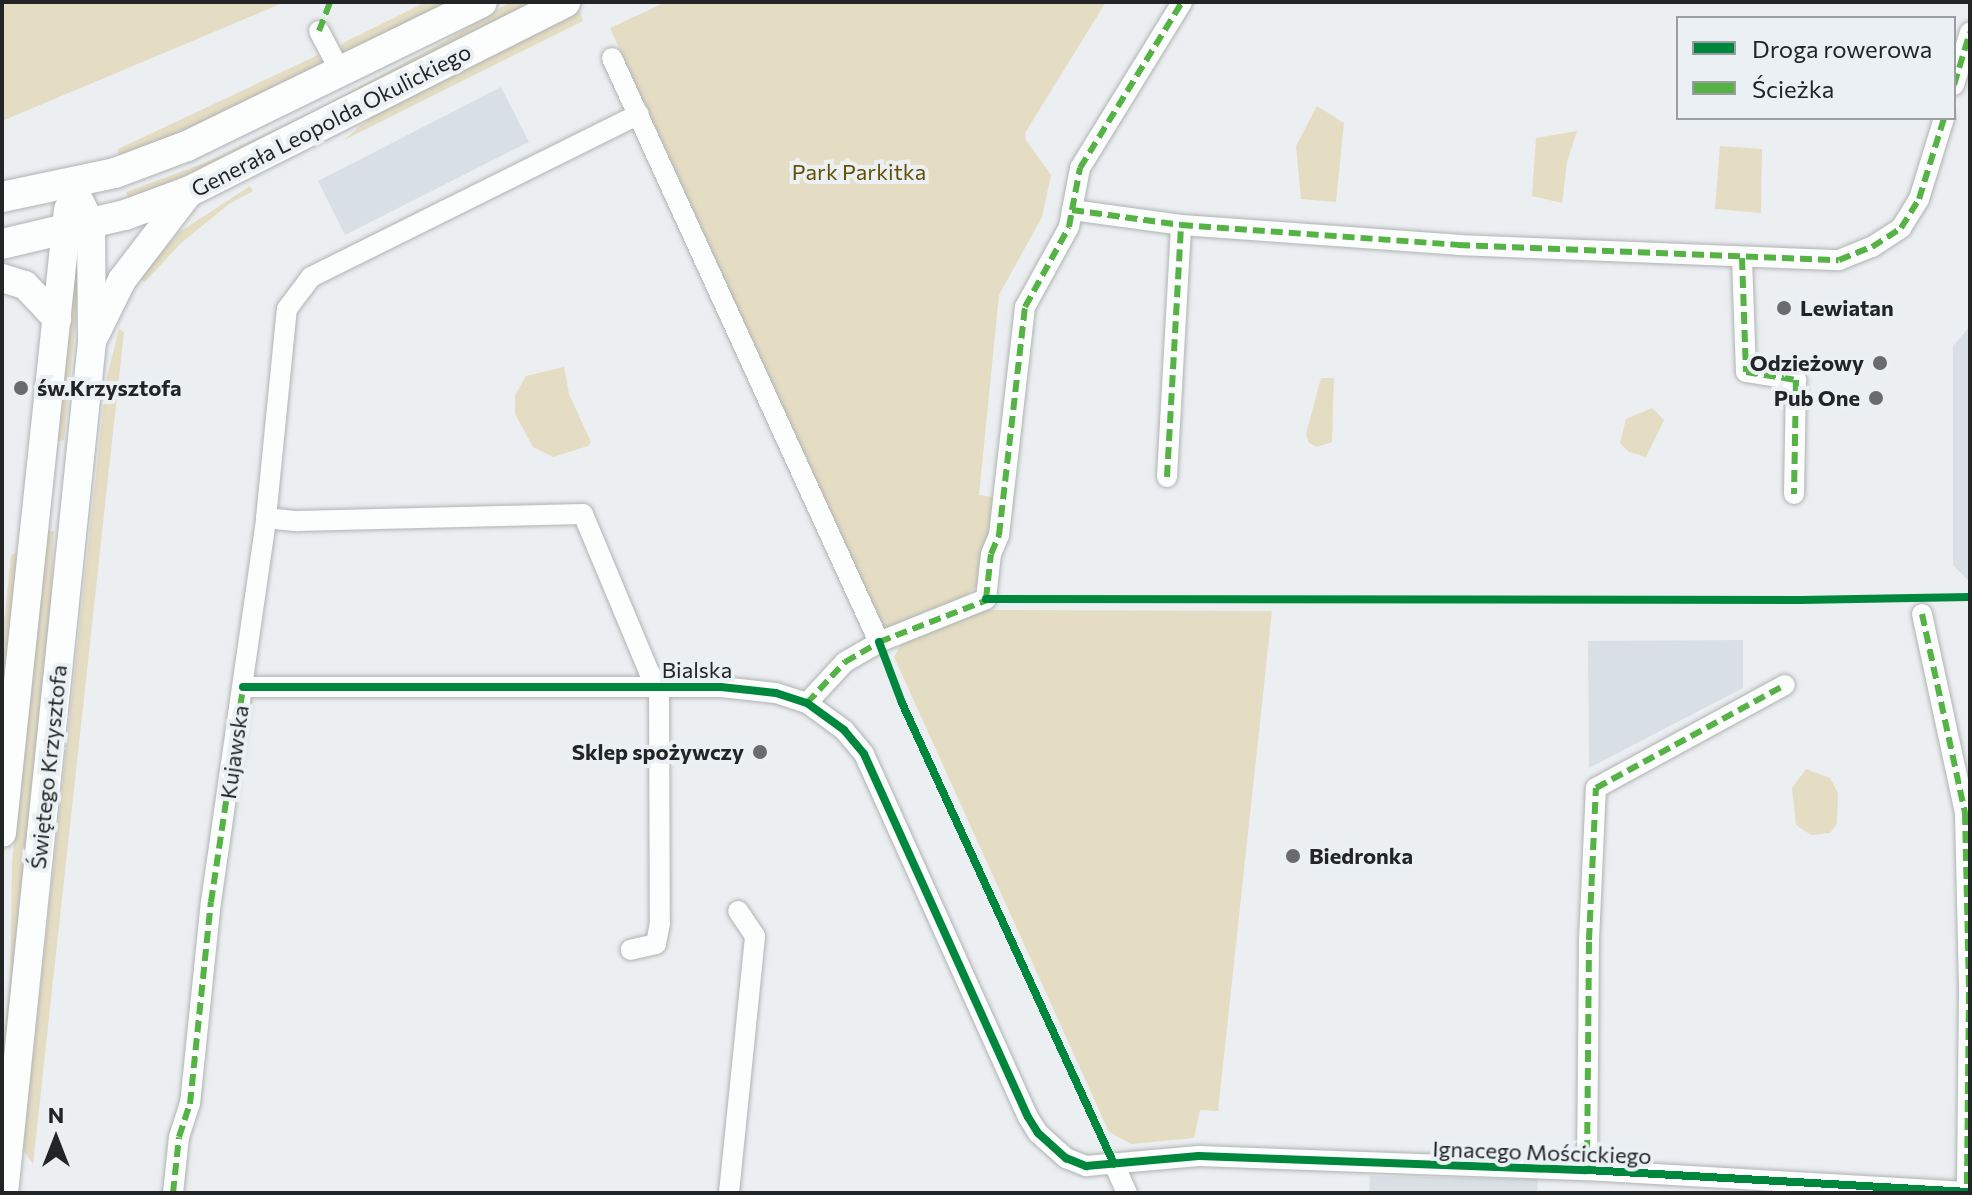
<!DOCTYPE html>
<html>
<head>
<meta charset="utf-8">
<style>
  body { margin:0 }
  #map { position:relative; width:1972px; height:1195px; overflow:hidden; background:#eceff1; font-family:Commissioner,sans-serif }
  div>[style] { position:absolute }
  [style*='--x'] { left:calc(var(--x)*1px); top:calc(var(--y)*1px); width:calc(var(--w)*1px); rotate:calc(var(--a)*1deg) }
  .built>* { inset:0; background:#d8e0e6 }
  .green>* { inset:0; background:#e4ddc3 }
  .roads { filter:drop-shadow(0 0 2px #b0b2b4) drop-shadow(0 0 2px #b0b2b4) }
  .minor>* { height:20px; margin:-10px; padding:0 10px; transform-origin:10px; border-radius:10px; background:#fcfdfd }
  .secondary>* { height:28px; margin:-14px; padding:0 14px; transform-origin:14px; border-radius:14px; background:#fcfdfd }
  .primary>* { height:30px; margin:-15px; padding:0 15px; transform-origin:15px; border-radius:15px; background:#fcfdfd }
  .quiet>* { height:6px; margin-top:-3px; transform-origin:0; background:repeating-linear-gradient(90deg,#55b245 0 12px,transparent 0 18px) }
  .cycleway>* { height:8px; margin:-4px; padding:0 4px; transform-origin:4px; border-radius:4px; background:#00873e }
  .dots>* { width:22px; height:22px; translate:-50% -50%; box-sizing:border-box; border:4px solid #eaf0f3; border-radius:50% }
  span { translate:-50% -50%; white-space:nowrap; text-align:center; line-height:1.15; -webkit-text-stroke:8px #eaf0f3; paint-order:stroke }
  .street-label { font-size:22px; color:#222425 }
  .park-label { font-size:22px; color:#645000 }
  .poi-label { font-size:22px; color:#222425; font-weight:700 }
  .left { translate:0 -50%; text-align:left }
  .right { translate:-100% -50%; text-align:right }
  .frame { position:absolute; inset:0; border:4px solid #222425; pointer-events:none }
  .legend { position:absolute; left:1676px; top:16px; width:280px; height:104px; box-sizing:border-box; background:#eaf0f3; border:2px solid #9a9ea1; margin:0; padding:10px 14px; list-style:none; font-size:24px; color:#222425 }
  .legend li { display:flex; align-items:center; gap:16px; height:40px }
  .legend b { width:40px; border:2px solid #9a9ea1 }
  .north { position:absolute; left:16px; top:1099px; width:80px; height:80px; -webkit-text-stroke:6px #eaf0f3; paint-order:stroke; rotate:0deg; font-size:22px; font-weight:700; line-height:32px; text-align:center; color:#222425 }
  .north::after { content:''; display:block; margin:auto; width:28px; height:36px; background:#222425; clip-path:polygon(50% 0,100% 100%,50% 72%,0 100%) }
</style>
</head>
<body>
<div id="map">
  <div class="built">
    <div style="clip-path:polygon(501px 87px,529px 142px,345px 235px,318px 181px)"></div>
    <div style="clip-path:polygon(1970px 326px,1970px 582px,1953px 565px,1953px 346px)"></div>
    <div style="clip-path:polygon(1743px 640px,1743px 688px,1589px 768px,1588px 641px)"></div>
    <div style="clip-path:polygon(1370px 1176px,1538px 1179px,1537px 1193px,1369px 1193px)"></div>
  </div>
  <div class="green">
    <div style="clip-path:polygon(2px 2px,285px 2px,2px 121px)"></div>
    <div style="clip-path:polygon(426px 2px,460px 2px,343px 54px,340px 46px,345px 42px)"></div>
    <div style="clip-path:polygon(510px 2px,534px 2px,221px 164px,129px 201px,126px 192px,207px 162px,316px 110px,438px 45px)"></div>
    <div style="clip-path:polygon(666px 2px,1106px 2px,1025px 133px,1026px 140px,1051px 175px,1042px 217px,999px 295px,979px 495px,998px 498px,977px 586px,967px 595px,884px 629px,610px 28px)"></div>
    <div style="clip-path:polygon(578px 6px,583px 21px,344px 140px,382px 107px)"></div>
    <div style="clip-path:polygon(318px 55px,325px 65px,193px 130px,119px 159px,118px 149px)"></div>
    <div style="clip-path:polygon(1317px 106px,1344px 123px,1336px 202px,1301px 199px,1296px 146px)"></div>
    <div style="clip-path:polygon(1577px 131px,1567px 162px,1562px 203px,1532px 196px,1536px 138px)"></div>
    <div style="clip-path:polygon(1720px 146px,1762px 149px,1761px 213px,1715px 209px)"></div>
    <div style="clip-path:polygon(250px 186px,253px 191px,229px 204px,180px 244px,145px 282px,139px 279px,178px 233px)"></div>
    <div style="clip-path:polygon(74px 281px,80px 281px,64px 440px,57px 441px)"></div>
    <div style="clip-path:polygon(119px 329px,124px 332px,33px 1164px,23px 1150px,106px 381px)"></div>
    <div style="clip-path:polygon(564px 367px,569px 394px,591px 442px,588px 446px,553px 457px,533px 447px,515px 414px,515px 395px,526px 376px)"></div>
    <div style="clip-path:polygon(1321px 378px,1334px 378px,1332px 442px,1317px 447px,1309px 443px,1306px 434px)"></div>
    <div style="clip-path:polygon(1652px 408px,1664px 420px,1646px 457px,1629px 452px,1620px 443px,1626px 419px)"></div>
    <div style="clip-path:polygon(48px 531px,54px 531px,51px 607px,2px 1123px,2px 1049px,10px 984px,12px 863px)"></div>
    <div style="clip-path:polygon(21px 551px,2px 724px,2px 642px,11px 555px)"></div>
    <div style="clip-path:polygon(985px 610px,1272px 611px,1218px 1111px,1200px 1110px,1194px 1138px,1131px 1144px,1109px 1132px,894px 657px,901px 644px)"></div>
    <div style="clip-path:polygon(1806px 769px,1830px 778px,1838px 793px,1837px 824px,1830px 833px,1811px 835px,1796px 825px,1792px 788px)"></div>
  </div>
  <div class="roads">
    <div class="minor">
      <div style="--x:319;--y:31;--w:45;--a:62.3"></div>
      <div style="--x:612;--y:58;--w:642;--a:65.43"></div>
      <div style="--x:1954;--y:85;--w:55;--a:-73.2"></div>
      <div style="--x:1072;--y:210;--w:43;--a:-79.2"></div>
      <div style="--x:1080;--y:168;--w:195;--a:-58.4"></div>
      <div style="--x:1742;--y:258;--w:114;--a:88"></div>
      <div style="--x:1746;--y:372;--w:51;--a:9.1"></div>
      <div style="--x:1796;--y:380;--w:114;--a:91"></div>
      <div style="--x:1167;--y:477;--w:252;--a:-86.8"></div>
      <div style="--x:266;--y:518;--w:31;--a:6"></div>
      <div style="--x:297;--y:521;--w:286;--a:-1.4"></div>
      <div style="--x:583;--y:514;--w:171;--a:67.3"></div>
      <div style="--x:649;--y:672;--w:18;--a:56"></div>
      <div style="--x:659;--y:687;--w:236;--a:89.8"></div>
      <div style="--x:660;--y:923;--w:21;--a:101"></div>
      <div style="--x:656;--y:944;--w:26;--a:167"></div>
      <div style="--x:1922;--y:614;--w:204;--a:77.8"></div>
      <div style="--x:1965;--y:813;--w:179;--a:88.7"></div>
      <div style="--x:1969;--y:992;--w:200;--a:90.6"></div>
      <div style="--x:243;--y:687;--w:478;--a:0"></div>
      <div style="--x:721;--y:687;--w:55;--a:6.2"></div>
      <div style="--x:776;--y:693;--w:33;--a:18"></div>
      <div style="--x:807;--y:703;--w:46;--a:36.1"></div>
      <div style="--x:844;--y:730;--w:31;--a:50"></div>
      <div style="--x:864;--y:754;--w:398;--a:65.7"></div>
      <div style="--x:1028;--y:1117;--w:19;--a:58"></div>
      <div style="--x:1038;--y:1133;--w:38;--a:42"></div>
      <div style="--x:1066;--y:1158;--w:22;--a:22"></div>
      <div style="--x:1086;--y:1166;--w:113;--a:-5.1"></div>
      <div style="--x:1199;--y:1156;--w:388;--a:2.1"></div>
      <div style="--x:1587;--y:1170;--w:384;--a:3.3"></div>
      <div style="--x:807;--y:703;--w:56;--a:-47.2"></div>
      <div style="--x:845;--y:662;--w:39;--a:-30"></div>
      <div style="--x:879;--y:642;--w:115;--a:-21.9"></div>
      <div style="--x:986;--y:599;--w:45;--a:-83.7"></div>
      <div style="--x:991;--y:554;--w:21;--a:-67"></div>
      <div style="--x:999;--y:535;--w:229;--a:-83.5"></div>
      <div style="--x:1025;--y:307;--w:91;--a:-61.2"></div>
      <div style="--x:1069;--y:227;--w:17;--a:-80"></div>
      <div style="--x:1072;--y:210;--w:110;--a:7.8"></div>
      <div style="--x:1181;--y:225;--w:278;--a:4.1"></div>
      <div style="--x:1458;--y:245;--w:381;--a:2.3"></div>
      <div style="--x:1839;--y:260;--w:35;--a:-22"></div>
      <div style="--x:1872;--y:247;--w:35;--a:-33"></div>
      <div style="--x:1901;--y:228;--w:34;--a:-58"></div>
      <div style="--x:1919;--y:199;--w:85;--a:-72.8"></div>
      <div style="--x:1114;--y:1164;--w:32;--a:66"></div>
      <div style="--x:1587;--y:1170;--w:230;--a:-89.5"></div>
      <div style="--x:1589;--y:940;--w:152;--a:-87.4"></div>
      <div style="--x:1596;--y:788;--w:215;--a:-28.6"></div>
      <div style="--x:173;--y:1193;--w:56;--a:-83.9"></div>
      <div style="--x:179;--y:1137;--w:35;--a:-72"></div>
      <div style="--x:190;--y:1104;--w:203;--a:-84.1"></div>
      <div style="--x:211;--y:902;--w:388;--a:-81.8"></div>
      <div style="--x:266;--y:518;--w:210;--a:-84.3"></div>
      <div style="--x:287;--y:309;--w:40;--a:-53"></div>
      <div style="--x:311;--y:277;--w:366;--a:-26.4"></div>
      <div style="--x:729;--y:1193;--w:258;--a:-84.2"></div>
      <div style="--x:755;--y:936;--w:30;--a:-124"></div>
    </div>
    <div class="secondary">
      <div style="--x:2;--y:278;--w:24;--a:17"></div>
      <div style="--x:25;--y:285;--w:47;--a:46.7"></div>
      <div style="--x:92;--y:341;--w:68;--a:-63.8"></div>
      <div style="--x:122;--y:280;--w:112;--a:-52.6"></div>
      <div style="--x:2;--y:833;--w:627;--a:-83.96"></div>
      <div style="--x:4;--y:1193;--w:857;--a:-84.1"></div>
      <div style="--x:92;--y:341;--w:117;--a:-90.5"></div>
      <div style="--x:91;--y:224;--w:45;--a:-116.6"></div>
    </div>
    <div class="primary">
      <div style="--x:2;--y:197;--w:116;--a:-12"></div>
      <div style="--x:115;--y:173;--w:77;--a:-20.6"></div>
      <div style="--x:187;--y:146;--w:328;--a:-26"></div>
      <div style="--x:2;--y:244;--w:126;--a:-13.3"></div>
      <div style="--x:125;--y:215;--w:69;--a:-20.3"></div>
      <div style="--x:190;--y:191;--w:420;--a:-26.7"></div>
    </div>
  </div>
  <div class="quiet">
    <div style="--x:319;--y:31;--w:31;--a:-69"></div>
    <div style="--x:1954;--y:85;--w:55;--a:-73.2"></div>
    <div style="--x:1072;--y:210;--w:43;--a:-79.2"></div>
    <div style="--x:1080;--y:168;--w:195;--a:-58.4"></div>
    <div style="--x:1742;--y:258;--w:114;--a:88"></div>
    <div style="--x:1746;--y:372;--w:51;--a:9.1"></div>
    <div style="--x:1796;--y:380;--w:114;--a:91"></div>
    <div style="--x:1167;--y:477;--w:252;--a:-86.8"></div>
    <div style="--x:986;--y:599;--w:45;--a:-83.7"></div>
    <div style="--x:991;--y:554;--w:21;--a:-67"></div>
    <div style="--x:999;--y:535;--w:229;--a:-83.5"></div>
    <div style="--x:1025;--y:307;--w:91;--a:-61.2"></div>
    <div style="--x:1069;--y:227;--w:17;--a:-80"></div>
    <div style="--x:1072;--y:210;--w:110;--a:7.8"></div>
    <div style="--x:1181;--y:225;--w:278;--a:4.1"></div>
    <div style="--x:1458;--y:245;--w:381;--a:2.3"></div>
    <div style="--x:1839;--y:260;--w:35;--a:-22"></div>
    <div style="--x:1872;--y:247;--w:35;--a:-33"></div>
    <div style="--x:1901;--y:228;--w:34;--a:-58"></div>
    <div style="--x:1919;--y:199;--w:85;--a:-72.8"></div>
    <div style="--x:1922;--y:614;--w:204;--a:77.8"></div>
    <div style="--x:1965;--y:813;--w:179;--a:88.7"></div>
    <div style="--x:1969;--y:992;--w:200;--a:90.6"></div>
    <div style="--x:807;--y:703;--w:56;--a:-47.2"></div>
    <div style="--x:845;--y:662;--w:39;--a:-30"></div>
    <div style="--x:879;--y:642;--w:119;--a:-21.2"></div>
    <div style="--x:1587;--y:1170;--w:230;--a:-89.5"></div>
    <div style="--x:1589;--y:940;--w:152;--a:-87.4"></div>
    <div style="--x:1596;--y:788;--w:215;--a:-28.6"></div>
    <div style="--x:173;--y:1193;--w:56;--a:-83.9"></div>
    <div style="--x:179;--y:1137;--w:35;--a:-72"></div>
    <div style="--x:190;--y:1104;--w:203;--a:-84.1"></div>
    <div style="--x:211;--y:902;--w:217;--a:-81.5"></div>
  </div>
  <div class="cycleway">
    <div style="--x:986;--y:599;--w:814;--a:0.07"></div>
    <div style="--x:1800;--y:600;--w:170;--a:-1"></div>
    <div style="--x:879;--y:642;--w:65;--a:69.3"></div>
    <div style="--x:902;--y:703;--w:507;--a:65.3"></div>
    <div style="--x:243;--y:687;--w:478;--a:0"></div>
    <div style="--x:721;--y:687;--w:55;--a:6.2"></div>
    <div style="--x:776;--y:693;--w:33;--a:18"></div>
    <div style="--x:807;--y:703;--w:46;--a:36.1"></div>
    <div style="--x:844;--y:730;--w:31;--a:50"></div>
    <div style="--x:864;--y:754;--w:398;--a:65.7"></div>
    <div style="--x:1028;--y:1117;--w:19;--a:58"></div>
    <div style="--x:1038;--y:1133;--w:38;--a:42"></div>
    <div style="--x:1066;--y:1158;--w:22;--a:22"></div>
    <div style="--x:1086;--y:1166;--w:113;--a:-5.1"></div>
    <div style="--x:1199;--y:1156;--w:388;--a:2.1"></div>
    <div style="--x:1587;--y:1170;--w:384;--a:3.3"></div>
  </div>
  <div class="dots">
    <div style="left:1784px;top:308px;background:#696b6c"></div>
    <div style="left:1880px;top:363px;background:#696b6c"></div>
    <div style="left:21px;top:388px;background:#696b6c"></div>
    <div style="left:1876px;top:398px;background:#696b6c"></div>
    <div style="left:760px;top:752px;background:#696b6c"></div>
    <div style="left:1293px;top:856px;background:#696b6c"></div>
  </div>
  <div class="street-label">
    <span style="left:331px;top:120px;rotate:-27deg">Generała Leopolda Okulickiego</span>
    <span style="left:697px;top:670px">Bialska</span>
    <span style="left:234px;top:752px;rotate:-82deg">Kujawska</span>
    <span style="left:48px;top:767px;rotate:-84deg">Świętego Krzysztofa</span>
    <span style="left:1542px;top:1152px;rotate:2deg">Ignacego Mościckiego</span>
  </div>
  <div class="park-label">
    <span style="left:859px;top:172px">Park Parkitka</span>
  </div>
  <div class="poi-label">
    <span class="left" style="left:1800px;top:308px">Lewiatan</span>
    <span class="right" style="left:1864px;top:363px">Odzieżowy</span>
    <span class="left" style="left:37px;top:388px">św.Krzysztofa</span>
    <span class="right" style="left:1860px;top:398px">Pub One</span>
    <span class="right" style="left:744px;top:752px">Sklep spożywczy</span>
    <span class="left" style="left:1309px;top:856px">Biedronka</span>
  </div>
  <div class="frame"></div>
  <ul class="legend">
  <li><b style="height:10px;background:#00873e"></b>Droga rowerowa</li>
  <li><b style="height:10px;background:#55b245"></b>Ścieżka</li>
  </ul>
  <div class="north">N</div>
</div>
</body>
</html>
